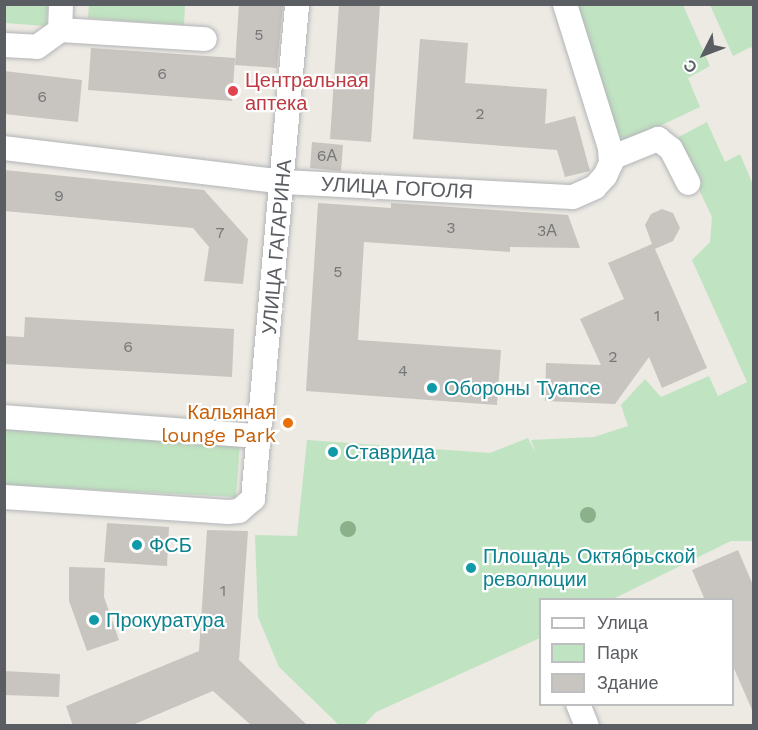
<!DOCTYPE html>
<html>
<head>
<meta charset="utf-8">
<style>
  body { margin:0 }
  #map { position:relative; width:758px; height:730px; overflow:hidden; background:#eceae2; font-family:"Work Sans",sans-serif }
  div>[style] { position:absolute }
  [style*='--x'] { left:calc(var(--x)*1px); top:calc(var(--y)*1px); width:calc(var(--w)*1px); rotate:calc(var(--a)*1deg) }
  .green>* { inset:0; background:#c0e3c1 }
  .building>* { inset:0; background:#c8c4bf }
  .roads { filter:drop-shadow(0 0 2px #b3b4b9) drop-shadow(0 0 2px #b3b4b9) }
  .minor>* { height:24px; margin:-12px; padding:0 12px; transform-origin:12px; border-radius:12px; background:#fff }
  .trees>* { width:16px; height:16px; margin:-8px; border-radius:50%; background:#8ab189 }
  .dots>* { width:16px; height:16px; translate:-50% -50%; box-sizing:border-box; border:3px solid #fff; border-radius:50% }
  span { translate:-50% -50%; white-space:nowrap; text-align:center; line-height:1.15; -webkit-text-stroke:4.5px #fff; paint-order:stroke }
  .number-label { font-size:16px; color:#767779 }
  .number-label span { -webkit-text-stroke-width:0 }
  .health-label { font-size:20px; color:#be3a42 }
  .left { translate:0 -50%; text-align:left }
  .street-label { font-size:20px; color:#5a5d62 }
  .culture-label { font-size:20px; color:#0d838f }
  .food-label { font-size:20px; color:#c56008 }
  .right { translate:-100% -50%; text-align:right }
  .frame { position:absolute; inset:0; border:6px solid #5a5d62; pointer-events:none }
  .legend { position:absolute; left:539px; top:598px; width:195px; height:108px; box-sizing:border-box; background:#fff; border:2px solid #bdbec0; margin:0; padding:8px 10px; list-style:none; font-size:18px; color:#5a5d62 }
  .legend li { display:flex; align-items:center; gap:12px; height:30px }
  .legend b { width:30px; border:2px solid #bdbec0 }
  .north { position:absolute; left:674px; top:24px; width:60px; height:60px; -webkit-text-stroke:4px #fff; paint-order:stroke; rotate:228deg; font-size:16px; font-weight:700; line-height:24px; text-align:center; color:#5a5d62 }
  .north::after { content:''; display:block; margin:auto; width:21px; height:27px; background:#5a5d62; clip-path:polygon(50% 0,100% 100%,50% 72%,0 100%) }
</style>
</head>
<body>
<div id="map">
  <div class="green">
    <div style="clip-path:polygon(4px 5px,48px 5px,46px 26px,5px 23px)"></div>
    <div style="clip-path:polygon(89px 5px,185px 5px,184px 25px,88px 18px)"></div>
    <div style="clip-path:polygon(578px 5px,683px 5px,710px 66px,688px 78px,700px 107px,619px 145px)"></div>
    <div style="clip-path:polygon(710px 5px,752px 5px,753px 50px,751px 47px,733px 56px)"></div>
    <div style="clip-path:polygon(707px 122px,725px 162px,740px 154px,754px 187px,753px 541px,731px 541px,613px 599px,540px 600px,540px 638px,376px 712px,364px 725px,340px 726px,279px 667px,258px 617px,255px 535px,297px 536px,307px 440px,490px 453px,528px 438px,536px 454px,531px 440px,594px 437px,628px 426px,621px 405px,645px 379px,661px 397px,709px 376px,718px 396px,747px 382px,692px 260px,710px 242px,712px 217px,675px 139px)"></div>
    <div style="clip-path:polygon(4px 427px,240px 443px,236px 497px,5px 485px)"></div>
  </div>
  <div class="building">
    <div style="clip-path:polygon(239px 4px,283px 4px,277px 68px,235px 65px)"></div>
    <div style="clip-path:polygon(339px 4px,380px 4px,371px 142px,330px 139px)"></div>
    <div style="clip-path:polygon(420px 39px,468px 43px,465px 83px,547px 89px,545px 124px,575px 116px,590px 171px,565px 177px,557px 150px,413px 139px)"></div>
    <div style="clip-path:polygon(91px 48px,235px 58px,232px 101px,88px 90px)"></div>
    <div style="clip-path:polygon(4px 71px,82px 80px,78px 122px,4px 114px)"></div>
    <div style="clip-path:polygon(312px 142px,343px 145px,341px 171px,310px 168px)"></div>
    <div style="clip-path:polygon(4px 170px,204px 190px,248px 239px,243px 284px,204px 281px,209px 247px,193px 228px,4px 211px)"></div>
    <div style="clip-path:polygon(318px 203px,391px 208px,391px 203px,568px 215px,580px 248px,510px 247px,510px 252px,364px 242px,358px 340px,501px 350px,497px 405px,306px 391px)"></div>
    <div style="clip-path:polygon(662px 209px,673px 213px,680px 228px,673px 241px,655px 249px,707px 368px,662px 388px,649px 357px,615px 404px,545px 401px,546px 363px,601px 365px,580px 319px,624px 299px,608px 263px,652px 244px,645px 225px,651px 214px)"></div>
    <div style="clip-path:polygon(25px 317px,234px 329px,232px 377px,4px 364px,4px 336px,24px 337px)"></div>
    <div style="clip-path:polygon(107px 523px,169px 527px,167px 566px,104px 562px)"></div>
    <div style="clip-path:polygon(207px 530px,248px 531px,239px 660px,308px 726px,252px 726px,213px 691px,130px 726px,73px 726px,66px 706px,199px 651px)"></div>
    <div style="clip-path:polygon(738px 550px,753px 585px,753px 712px,732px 664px,732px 600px,705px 600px,692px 570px)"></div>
    <div style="clip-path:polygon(69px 567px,105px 568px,104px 597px,119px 640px,87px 651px,69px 601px)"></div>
    <div style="clip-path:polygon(4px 671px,60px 674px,59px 697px,4px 695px)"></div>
  </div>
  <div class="roads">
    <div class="minor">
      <div style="--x:61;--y:4;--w:26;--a:92"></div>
      <div style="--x:60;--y:30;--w:145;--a:3.6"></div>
      <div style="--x:4;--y:45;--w:33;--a:3"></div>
      <div style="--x:37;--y:47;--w:29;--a:-36"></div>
      <div style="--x:4;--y:148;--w:282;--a:6.9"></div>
      <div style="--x:284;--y:182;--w:289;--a:3"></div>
      <div style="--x:573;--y:197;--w:24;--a:-24"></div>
      <div style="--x:595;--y:187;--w:15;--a:-48"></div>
      <div style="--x:605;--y:176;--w:14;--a:-65"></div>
      <div style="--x:611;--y:163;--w:15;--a:-94"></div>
      <div style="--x:610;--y:148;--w:151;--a:-107.4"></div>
      <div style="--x:611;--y:158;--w:51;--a:-22"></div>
      <div style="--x:658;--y:139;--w:16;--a:38"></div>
      <div style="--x:671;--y:149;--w:38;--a:63"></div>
      <div style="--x:4;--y:417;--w:256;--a:4.3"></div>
      <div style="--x:4;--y:497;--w:225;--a:3.8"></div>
      <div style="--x:228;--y:512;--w:11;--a:-5"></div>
      <div style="--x:239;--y:511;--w:18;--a:-41"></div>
      <div style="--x:253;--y:499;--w:497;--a:-84.9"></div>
      <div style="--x:578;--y:704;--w:24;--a:68"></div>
    </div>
  </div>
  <div class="trees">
    <div style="left:588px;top:515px"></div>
    <div style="left:348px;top:529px"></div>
  </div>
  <div class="dots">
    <div style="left:233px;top:91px;background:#e0444e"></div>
    <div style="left:432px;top:388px;background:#0f9aa8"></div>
    <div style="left:288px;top:423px;background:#e8710a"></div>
    <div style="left:333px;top:452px;background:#0f9aa8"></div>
    <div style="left:137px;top:545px;background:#0f9aa8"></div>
    <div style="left:471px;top:568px;background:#0f9aa8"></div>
    <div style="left:94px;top:620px;background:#0f9aa8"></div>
  </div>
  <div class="number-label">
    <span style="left:259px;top:35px">5</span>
    <span style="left:162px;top:74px">6</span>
    <span style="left:42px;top:97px">6</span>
    <span style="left:480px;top:114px">2</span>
    <span style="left:327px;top:156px">6А</span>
    <span style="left:59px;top:196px">9</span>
    <span style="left:451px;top:228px">3</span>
    <span style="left:547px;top:231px">3А</span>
    <span style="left:220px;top:233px">7</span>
    <span style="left:338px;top:272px">5</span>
    <span style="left:657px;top:316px">1</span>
    <span style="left:128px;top:347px">6</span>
    <span style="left:613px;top:357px">2</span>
    <span style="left:403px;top:371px">4</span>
    <span style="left:223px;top:591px">1</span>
  </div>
  <div class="health-label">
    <span class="left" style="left:245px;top:92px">Центральная<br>аптека</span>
  </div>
  <div class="street-label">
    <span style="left:397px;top:188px;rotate:3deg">УЛИЦА ГОГОЛЯ</span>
    <span style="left:277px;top:247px;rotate:-85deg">УЛИЦА ГАГАРИНА</span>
  </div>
  <div class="culture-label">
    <span class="left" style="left:444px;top:388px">Обороны Туапсе</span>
    <span class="left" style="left:345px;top:452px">Ставрида</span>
    <span class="left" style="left:149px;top:545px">ФСБ</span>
    <span class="left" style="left:483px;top:568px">Площадь Октябрьской<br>революции</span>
    <span class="left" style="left:106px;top:620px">Прокуратура</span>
  </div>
  <div class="food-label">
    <span class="right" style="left:276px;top:424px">Кальяная<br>lounge Park</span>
  </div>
  <div class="frame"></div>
  <ul class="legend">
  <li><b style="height:8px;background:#fff"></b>Улица</li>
  <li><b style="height:16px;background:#c0e3c1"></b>Парк</li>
  <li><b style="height:16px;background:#c8c4bf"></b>Здание</li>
  </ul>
  <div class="north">С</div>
</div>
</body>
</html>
